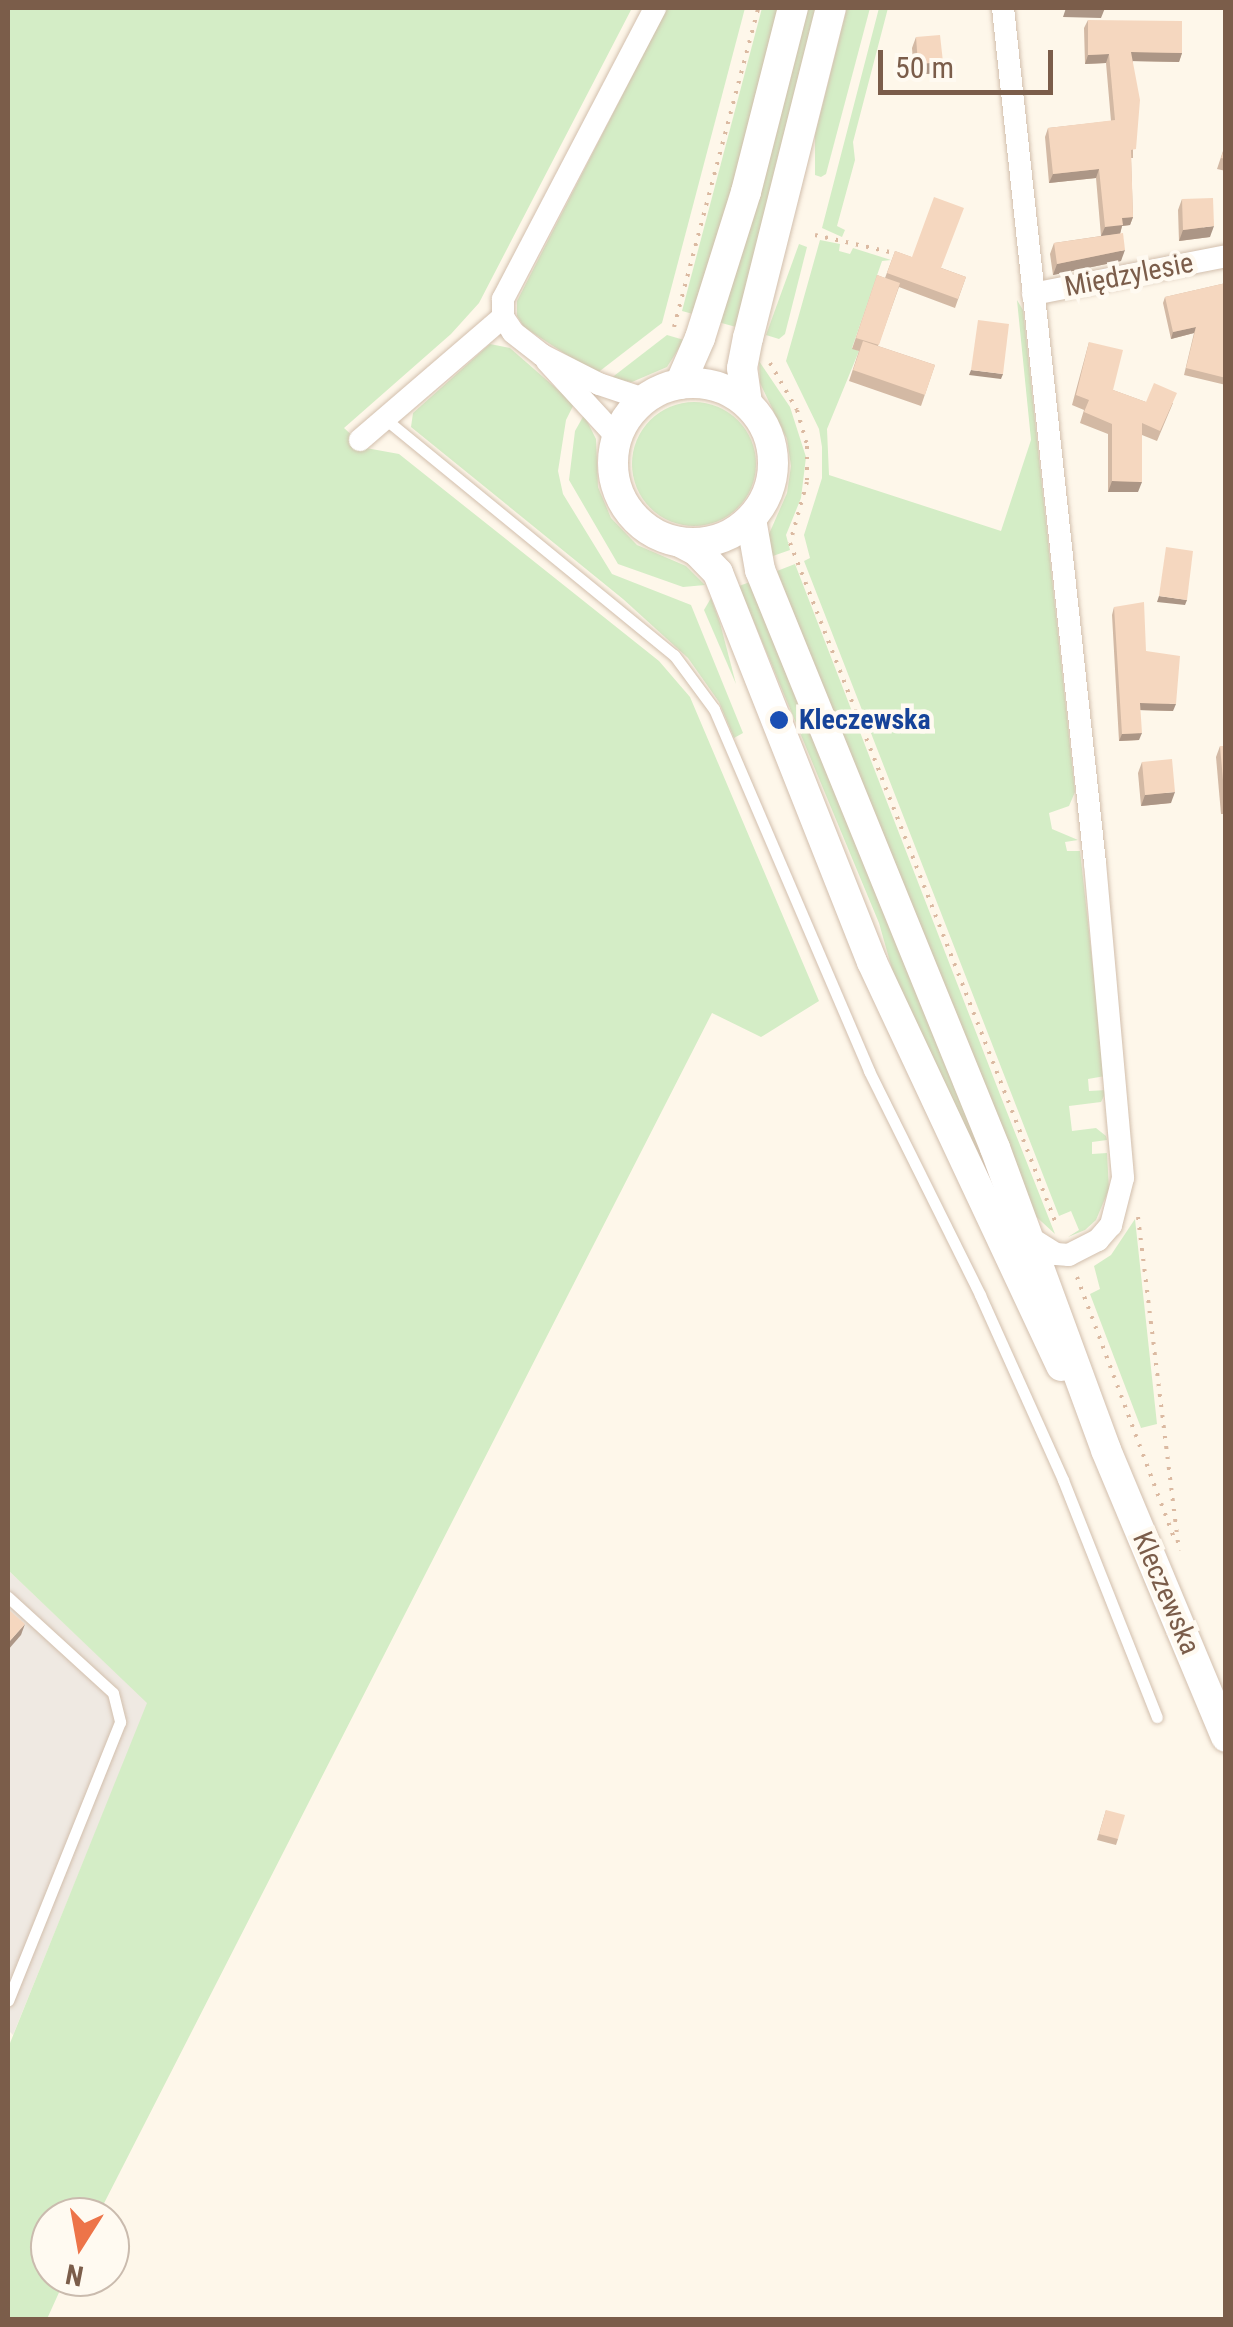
<!DOCTYPE html>
<html>
<head>
<meta charset="utf-8">
<style>
  body { margin:0 }
  #map { position:relative; width:1233px; height:2327px; overflow:hidden; background:#fef7ea; font-family:"Roboto Condensed",sans-serif }
  div>[style] { position:absolute }
  [style*='--x'] { left:calc(var(--x)*1px); top:calc(var(--y)*1px); width:calc(var(--w)*1px); rotate:calc(var(--a)*1deg) }
  .industrial>* { inset:0; background:#efe9e2 }
  .green>* { inset:0; background:#d4edc6 }
  .round { border-radius:50% }
  .path>* { height:4px; margin-top:-2px; transform-origin:0; background:repeating-linear-gradient(90deg,#dbbaa2 0 2.5px,transparent 0 10.5px) }
  .roads { filter:drop-shadow(0 0 2px #d2bfad) drop-shadow(0 0 2px #d2bfad) }
  .lane>* { height:11px; margin:-5.5px; padding:0 5.5px; transform-origin:5.5px; border-radius:5.5px; background:#fff }
  .street>* { height:22px; margin:-11px; padding:0 11px; transform-origin:11px; border-radius:11px; background:#fff }
  .secondary>* { height:30px; margin:-15px; padding:0 15px; transform-origin:15px; border-radius:15px; background:#fff }
  .secondary>.ring { margin:-15px; padding:0; box-sizing:content-box; background:none; border:30px solid #fff; border-radius:50% }
  .wall>* { inset:0; background:#d3b9a4 }
  .shaded-wall>* { inset:0; background:#ac9686 }
  .building>* { inset:0; background:#f5d7bf }
  .dots>* { width:28px; height:28px; translate:-50% -50%; box-sizing:border-box; border:5px solid #fffaf1; border-radius:50% }
  span { translate:-50% -50%; white-space:nowrap; text-align:center; line-height:1.15; -webkit-text-stroke:9px #fffaf1; paint-order:stroke }
  .street-label { font-size:28px; color:#7b5d4a }
  .transit-label { font-size:28px; color:#164399; font-weight:700 }
  .left { translate:0 -50%; text-align:left }
  .frame { position:absolute; inset:0; border:10px solid #7b5d4a; pointer-events:none }
  .north { position:absolute; left:30px; top:2197px; width:100px; height:100px; box-sizing:border-box; background:#fffaf1; border:2px solid #cabbae; border-radius:50%; rotate:191deg; font-size:28px; font-weight:700; line-height:40px; text-align:center; color:#7b5d4a }
  .north::after { content:''; display:block; margin:auto; width:35px; height:45px; background:#ed7449; clip-path:polygon(50% 0,100% 100%,50% 72%,0 100%) }
  .scale { position:absolute; left:878px; top:50px; width:175px; height:45px; box-sizing:border-box; border:5px solid #7b5d4a; border-top:0; padding-left:12px; font-size:30px; line-height:35px; white-space:nowrap; color:#7b5d4a; -webkit-text-stroke:8px #fffaf1; paint-order:stroke }
</style>
</head>
<body>
<div id="map">
  <div class="industrial">
    <div style="clip-path:polygon(8px 1570px,148px 1703px,13px 2035px,8px 2030px)"></div>
  </div>
  <div class="green">
    <div style="clip-path:polygon(8px 8px,632px 8px,479px 303px,451px 334px,344px 428px,366px 448px,399px 454px,659px 661px,690px 697px,819px 1001px,761px 1037px,712px 1013px,97px 2217px,50px 2217px,50px 2277px,66px 2277px,47px 2319px,8px 2319px,8px 2048px,147px 1703px,8px 1570px)"></div>
    <div style="clip-path:polygon(667px 8px,745px 8px,662px 323px,596px 374px,524px 327px,517px 316px,517px 301px)"></div>
    <div style="clip-path:polygon(762px 8px,782px 8px,745px 148px,693px 314px,682px 311px)"></div>
    <div style="clip-path:polygon(808px 8px,819px 8px,736px 327px,718px 322px,761px 188px)"></div>
    <div style="clip-path:polygon(847px 8px,870px 8px,826px 174px,821px 177px,815px 175px,815px 135px)"></div>
    <div style="clip-path:polygon(879px 8px,888px 8px,853px 142px,855px 160px,837px 226px,845px 230px,842px 237px,822px 228px)"></div>
    <div style="clip-path:polygon(820px 240px,840px 244px,839px 251px,850px 254px,853px 248px,891px 260px,882px 261px,852px 348px,859px 351px,827px 429px,829px 475px,1001px 531px,1031px 440px,1017px 300px,1023px 310px,1075px 792px,1069px 806px,1049px 813px,1052px 829px,1078px 840px,1065px 842px,1067px 851px,1080px 851px,1105px 1076px,1088px 1079px,1089px 1091px,1107px 1090px,1101px 1102px,1069px 1106px,1072px 1131px,1096px 1128px,1106px 1136px,1107px 1140px,1092px 1142px,1092px 1154px,1107px 1153px,1109px 1189px,1096px 1220px,1085px 1230px,1068px 1237px,1079px 1230px,1071px 1211px,1059px 1216px,804px 561px,810px 558px,804px 535px,822px 478px,822px 447px,819px 429px,786px 361px)"></div>
    <div style="clip-path:polygon(799px 244px,807px 247px,785px 334px,779px 339px,766px 335px)"></div>
    <div style="clip-path:polygon(667px 335px,684px 340px,667px 367px,632px 382px,610px 379px)"></div>
    <div style="clip-path:polygon(490px 344px,510px 348px,574px 404px,566px 420px,558px 471px,563px 494px,612px 574px,691px 605px,743px 733px,734px 738px,719px 702px,688px 658px,623px 599px,411px 427px,413px 413px)"></div>
    <div style="clip-path:polygon(759px 361px,790px 407px,806px 457px,801px 498px,786px 535px,790px 550px,770px 557px,769px 534px,787px 493px,791px 466px,787px 439px,760px 383px)"></div>
    <div class="round" style="left:632px;top:402px;width:124px;height:124px"></div>
    <div style="clip-path:polygon(584px 415px,596px 439px,598px 487px,611px 518px,637px 545px,686px 566px,705px 585px,683px 587px,618px 564px,569px 480px,575px 431px)"></div>
    <div style="clip-path:polygon(795px 564px,1001px 1097px,1055px 1234px,1030px 1211px,777px 571px)"></div>
    <div style="clip-path:polygon(750px 582px,809px 732px,842px 792px,1057px 1331px,894px 976px,879px 923px,739px 586px)"></div>
    <div style="clip-path:polygon(711px 598px,720px 623px,736px 684px,704px 610px)"></div>
    <div style="clip-path:polygon(1135px 1219px,1157px 1424px,1141px 1428px,1090px 1294px,1100px 1289px,1094px 1266px,1111px 1255px)"></div>
  </div>
  <div class="path">
    <div style="--x:815;--y:235;--w:81;--a:12.8"></div>
    <div style="--x:674;--y:327;--w:330;--a:-75.2"></div>
    <div style="--x:770;--y:363;--w:54;--a:60.1"></div>
    <div style="--x:797;--y:410;--w:37;--a:74"></div>
    <div style="--x:807;--y:446;--w:36;--a:90"></div>
    <div style="--x:807;--y:482;--w:63;--a:105.6"></div>
    <div style="--x:790;--y:543;--w:733;--a:68.65"></div>
    <div style="--x:1138;--y:1217;--w:336;--a:83"></div>
    <div style="--x:1077;--y:1277;--w:281;--a:69.6"></div>
  </div>
  <div class="roads">
    <div class="lane">
      <div style="--x:384;--y:418;--w:375;--a:39.3"></div>
      <div style="--x:674;--y:655;--w:67;--a:53.5"></div>
      <div style="--x:714;--y:709;--w:394;--a:66.8"></div>
      <div style="--x:869;--y:1071;--w:250;--a:63.6"></div>
      <div style="--x:980;--y:1295;--w:203;--a:65.8"></div>
      <div style="--x:1063;--y:1480;--w:255;--a:68.4"></div>
      <div style="--x:8;--y:1597;--w:142;--a:42.4"></div>
      <div style="--x:113;--y:1693;--w:30;--a:76"></div>
      <div style="--x:120;--y:1722;--w:300;--a:111.9"></div>
    </div>
    <div class="street">
      <div style="--x:1003;--y:8;--w:860;--a:83.86"></div>
      <div style="--x:1095;--y:863;--w:316;--a:84.9"></div>
      <div style="--x:1123;--y:1178;--w:49;--a:104.3"></div>
      <div style="--x:1111;--y:1225;--w:20;--a:131"></div>
      <div style="--x:1098;--y:1240;--w:33;--a:153"></div>
      <div style="--x:1069;--y:1255;--w:13;--a:-176"></div>
      <div style="--x:1056;--y:1254;--w:32;--a:-148"></div>
      <div style="--x:1033;--y:294;--w:197;--a:-11.1"></div>
      <div style="--x:547;--y:361;--w:103;--a:47.4"></div>
      <div style="--x:644;--y:399;--w:47;--a:-161.6"></div>
      <div style="--x:599;--y:384;--w:64;--a:-153"></div>
      <div style="--x:542;--y:355;--w:37;--a:-142"></div>
      <div style="--x:513;--y:332;--w:18;--a:-124"></div>
      <div style="--x:503;--y:317;--w:18;--a:-90"></div>
      <div style="--x:503;--y:299;--w:328;--a:-62.4"></div>
      <div style="--x:360;--y:440;--w:189;--a:-40.7"></div>
    </div>
    <div class="secondary">
      <div class="ring" style="left:613px;top:383px;width:130px;height:130px"></div>
      <div style="--x:680;--y:384;--w:50;--a:-66.5"></div>
      <div style="--x:700;--y:338;--w:153;--a:-72.5"></div>
      <div style="--x:746;--y:192;--w:190;--a:-75.7"></div>
      <div style="--x:747;--y:403;--w:35;--a:-98"></div>
      <div style="--x:742;--y:368;--w:31;--a:-79"></div>
      <div style="--x:748;--y:338;--w:340;--a:-75.9"></div>
      <div style="--x:751;--y:519;--w:52;--a:80"></div>
      <div style="--x:760;--y:570;--w:624;--a:67.87"></div>
      <div style="--x:995;--y:1148;--w:322;--a:69.8"></div>
      <div style="--x:1106;--y:1450;--w:311;--a:67.3"></div>
      <div style="--x:682;--y:543;--w:17;--a:28"></div>
      <div style="--x:697;--y:551;--w:30;--a:46"></div>
      <div style="--x:718;--y:573;--w:418;--a:68.4"></div>
      <div style="--x:872;--y:962;--w:446;--a:64.9"></div>
    </div>
  </div>
  <div class="wall">
    <div style="clip-path:polygon(1088px 20px,1182px 53px,1179px 62px,1133px 61px,1133px 158px,1131px 158px,1133px 217px,1130px 225px,1122px 226px,1120px 234px,1121px 261px,1053px 275px,1050px 254px,1054px 243px,1101px 236px,1096px 178px,1049px 183px,1045px 137px,1048px 128px,1111px 121px,1106px 63px,1085px 64px,1084px 28px)"></div>
    <div style="clip-path:polygon(916px 37px,943px 62px,939px 73px,914px 75px,912px 48px)"></div>
    <div style="clip-path:polygon(1226px 142px,1226px 171px,1217px 169px)"></div>
    <div style="clip-path:polygon(1182px 199px,1210px 237px,1179px 241px,1178px 210px)"></div>
    <div style="clip-path:polygon(895px 251px,966px 277px,955px 308px,899px 287px,878px 346px,935px 365px,921px 406px,849px 381px,859px 351px,852px 349px,877px 275px,885px 278px)"></div>
    <div style="clip-path:polygon(1226px 283px,1226px 385px,1184px 375px,1194px 333px,1171px 339px,1163px 303px,1165px 297px)"></div>
    <div style="clip-path:polygon(1089px 342px,1113px 390px,1146px 402px,1173px 403px,1157px 441px,1142px 435px,1138px 492px,1108px 492px,1108px 434px,1080px 423px,1084px 410px,1072px 405px)"></div>
    <div style="clip-path:polygon(1114px 607px,1146px 651px,1173px 711px,1140px 710px,1139px 740px,1119px 741px,1112px 615px)"></div>
    <div style="clip-path:polygon(1220px 746px,1226px 746px,1226px 814px,1221px 814px,1216px 757px)"></div>
    <div style="clip-path:polygon(1142px 762px,1171px 803px,1141px 806px,1138px 773px)"></div>
    <div style="clip-path:polygon(1106px 1810px,1118px 1839px,1116px 1845px,1097px 1840px)"></div>
  </div>
  <div class="shaded-wall">
    <div style="clip-path:polygon(1066px 8px,1105px 8px,1101px 18px,1063px 17px)"></div>
    <div style="clip-path:polygon(1131px 52px,1182px 53px,1179px 62px,1128px 61px)"></div>
    <div style="clip-path:polygon(1109px 54px,1106px 63px,1085px 64px,1088px 55px)"></div>
    <div style="clip-path:polygon(943px 62px,939px 73px,914px 75px,918px 64px)"></div>
    <div style="clip-path:polygon(1099px 169px,1096px 178px,1049px 183px,1053px 174px)"></div>
    <div style="clip-path:polygon(1133px 217px,1130px 225px,1122px 226px,1120px 234px,1101px 236px,1105px 227px,1122px 218px)"></div>
    <div style="clip-path:polygon(1214px 226px,1210px 237px,1179px 241px,1183px 230px)"></div>
    <div style="clip-path:polygon(1125px 250px,1121px 261px,1053px 275px,1057px 264px)"></div>
    <div style="clip-path:polygon(1196px 327px,1194px 333px,1171px 339px,1173px 332px)"></div>
    <div style="clip-path:polygon(971px 370px,1003px 374px,1001px 379px,969px 375px)"></div>
    <div style="clip-path:polygon(1112px 481px,1142px 482px,1138px 492px,1108px 492px)"></div>
    <div style="clip-path:polygon(1159px 596px,1187px 600px,1185px 605px,1157px 602px)"></div>
    <div style="clip-path:polygon(1140px 703px,1176px 704px,1173px 711px,1137px 710px)"></div>
    <div style="clip-path:polygon(1142px 733px,1139px 740px,1119px 741px,1122px 734px)"></div>
    <div style="clip-path:polygon(1175px 792px,1171px 803px,1141px 806px,1145px 795px)"></div>
    <div style="clip-path:polygon(25px 1624px,21px 1635px,8px 1650px,8px 1643px)"></div>
  </div>
  <div class="building">
    <div style="clip-path:polygon(1088px 20px,1182px 21px,1182px 53px,1131px 52px,1140px 100px,1136px 149px,1131px 150px,1133px 217px,1122px 218px,1123px 225px,1105px 227px,1099px 169px,1053px 174px,1048px 128px,1115px 120px,1109px 54px,1088px 55px)"></div>
    <div style="clip-path:polygon(940px 35px,943px 62px,918px 64px,916px 37px)"></div>
    <div style="clip-path:polygon(1226px 143px,1226px 159px,1221px 158px)"></div>
    <div style="clip-path:polygon(934px 197px,964px 208px,941px 268px,966px 277px,958px 299px,887px 273px,895px 251px,912px 257px)"></div>
    <div style="clip-path:polygon(1213px 198px,1214px 226px,1183px 230px,1182px 199px)"></div>
    <div style="clip-path:polygon(1123px 233px,1125px 250px,1057px 264px,1054px 243px)"></div>
    <div style="clip-path:polygon(877px 275px,900px 283px,879px 345px,856px 338px)"></div>
    <div style="clip-path:polygon(1226px 283px,1226px 378px,1186px 368px,1196px 327px,1173px 332px,1165px 297px)"></div>
    <div style="clip-path:polygon(978px 320px,1009px 324px,1003px 374px,971px 370px)"></div>
    <div style="clip-path:polygon(863px 341px,935px 365px,925px 395px,853px 370px)"></div>
    <div style="clip-path:polygon(1089px 342px,1123px 350px,1113px 390px,1146px 402px,1154px 383px,1177px 393px,1160px 431px,1142px 423px,1142px 482px,1112px 481px,1112px 424px,1084px 412px,1089px 400px,1076px 395px)"></div>
    <div style="clip-path:polygon(1166px 547px,1193px 551px,1187px 600px,1159px 596px)"></div>
    <div style="clip-path:polygon(1144px 602px,1146px 651px,1180px 656px,1176px 704px,1140px 703px,1142px 733px,1122px 734px,1114px 607px)"></div>
    <div style="clip-path:polygon(1220px 746px,1226px 746px,1225px 803px)"></div>
    <div style="clip-path:polygon(1172px 759px,1175px 792px,1145px 795px,1142px 762px)"></div>
    <div style="clip-path:polygon(8px 1609px,25px 1624px,8px 1643px)"></div>
    <div style="clip-path:polygon(1106px 1810px,1125px 1815px,1118px 1839px,1099px 1834px)"></div>
  </div>
  <div class="dots">
    <div style="left:779px;top:720px;background:#1a4fb4"></div>
  </div>
  <div class="street-label">
    <span style="left:1129px;top:275px;rotate:-11deg">Międzylesie</span>
    <span style="left:1166px;top:1593px;rotate:67deg">Kleczewska</span>
  </div>
  <div class="transit-label">
    <span class="left" style="left:799px;top:720px">Kleczewska</span>
  </div>
  <div class="frame"></div>
  <div class="north">N</div>
  <div class="scale">50 m</div>
</div>
</body>
</html>
